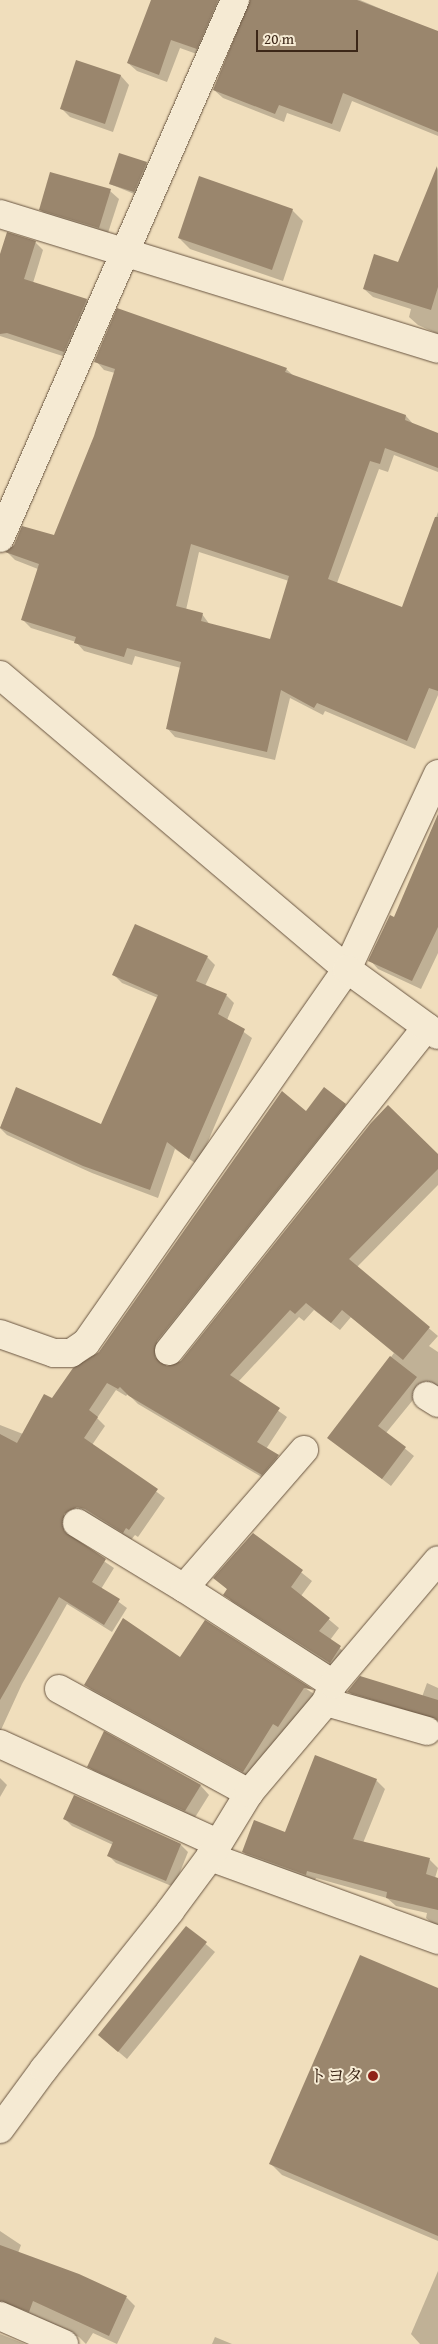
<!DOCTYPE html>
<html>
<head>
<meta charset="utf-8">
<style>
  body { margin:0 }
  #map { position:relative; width:438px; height:2344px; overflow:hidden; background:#f0debc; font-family:"Gentium Book Plus","Noto Serif JP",serif }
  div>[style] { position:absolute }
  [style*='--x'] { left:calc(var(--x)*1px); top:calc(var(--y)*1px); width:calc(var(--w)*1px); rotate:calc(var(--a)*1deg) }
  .shadow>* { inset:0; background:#0003 }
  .building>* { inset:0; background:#9a866d }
  .roads { filter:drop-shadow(0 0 1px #695541) drop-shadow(0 0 1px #695541) }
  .minor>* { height:28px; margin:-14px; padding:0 14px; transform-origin:14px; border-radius:14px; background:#f5ead3 }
  .tertiary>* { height:28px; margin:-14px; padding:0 14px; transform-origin:14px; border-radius:14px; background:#f5ead3 }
  .dots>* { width:14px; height:14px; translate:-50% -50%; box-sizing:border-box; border:2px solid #f5ead3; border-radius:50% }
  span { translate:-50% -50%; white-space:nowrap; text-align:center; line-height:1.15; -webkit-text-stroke:4px #f5ead3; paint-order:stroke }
  .poi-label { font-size:18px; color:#3c2718 }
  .right { translate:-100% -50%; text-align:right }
  .scale { position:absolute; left:256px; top:30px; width:102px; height:22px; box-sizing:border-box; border:2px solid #3c2718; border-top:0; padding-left:6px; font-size:15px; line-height:18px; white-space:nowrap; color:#3c2718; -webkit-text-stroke:4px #f5ead3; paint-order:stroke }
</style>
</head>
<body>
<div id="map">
  <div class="shadow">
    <div style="clip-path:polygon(152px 0,231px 0,205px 57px,180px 48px,167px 82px,137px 71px,128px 63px)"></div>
    <div style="clip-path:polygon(250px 0,360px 0,438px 33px,438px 136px,352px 101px,340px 132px,287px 113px,284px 122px,223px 98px,214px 90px)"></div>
    <div style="clip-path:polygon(77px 62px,121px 76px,129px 85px,113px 132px,70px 117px,62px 109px)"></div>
    <div style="clip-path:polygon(146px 163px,151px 168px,139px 196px,110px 184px)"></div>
    <div style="clip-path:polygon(438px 167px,438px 334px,418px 325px,409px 317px,411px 309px,373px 297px,364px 289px,399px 263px)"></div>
    <div style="clip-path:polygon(110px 191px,119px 199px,107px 236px,48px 218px,40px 209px)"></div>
    <div style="clip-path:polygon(292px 210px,303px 221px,283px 281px,190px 249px,179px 238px)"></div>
    <div style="clip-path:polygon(35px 242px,43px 250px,33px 283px,87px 300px,95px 308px,72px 359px,0 336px,0 258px)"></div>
    <div style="clip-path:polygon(evenodd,96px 361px,286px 369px,295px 377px,406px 416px,414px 425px,438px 434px,438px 472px,394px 455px,388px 472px,379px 469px,337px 583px,403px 608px,438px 512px,438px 695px,415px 749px,325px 711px,323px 715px,290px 698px,275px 760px,175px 737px,167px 728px,181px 668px,135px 656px,132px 665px,84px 651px,76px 642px,31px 628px,22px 619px,38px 569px,15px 560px,7px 552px,55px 537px,95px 436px,115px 373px,104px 370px,96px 361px,199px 552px,289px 581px,271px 640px,210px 625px,202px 614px,186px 610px,199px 552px)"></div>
    <div style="clip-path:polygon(438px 817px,438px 953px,421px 989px,378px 969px,370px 960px,395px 919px)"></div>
    <div style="clip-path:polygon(207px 957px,215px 965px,205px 986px,226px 995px,234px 1003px,227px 1020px,252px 1038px,198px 1165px,175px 1149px,158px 1198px,92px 1173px,7px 1135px,0 1128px,17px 1088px,102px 1126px,158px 998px,122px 983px,114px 975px)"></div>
    <div style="clip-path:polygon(345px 1105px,353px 1113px,164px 1350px,162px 1365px,176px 1367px,372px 1124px,438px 1156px,438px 1185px,357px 1267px,438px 1336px,429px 1346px,438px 1352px,438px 1389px,426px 1384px,386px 1433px,414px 1456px,391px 1486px,329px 1438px,394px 1353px,351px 1317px,340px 1330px,314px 1310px,304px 1321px,299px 1317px,238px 1382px,287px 1417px,266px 1449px,286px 1464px,270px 1482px,138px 1404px,128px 1394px,126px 1396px,116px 1390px,97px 1418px,105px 1426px,92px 1445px,165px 1498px,138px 1537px,135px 1535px,131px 1540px,87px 1515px,69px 1532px,74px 1541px,114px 1568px,101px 1589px,127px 1608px,112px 1632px,67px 1604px,22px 1684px,0 1732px,0 1425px,23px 1434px,100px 1353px,306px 1113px)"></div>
    <div style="clip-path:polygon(253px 1534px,312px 1581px,301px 1596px,339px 1628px,330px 1640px,350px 1657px,340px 1672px,234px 1604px,225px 1594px,228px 1590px,215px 1578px)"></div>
    <div style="clip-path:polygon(206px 1622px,320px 1698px,287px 1735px,282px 1732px,252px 1780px,94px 1693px,86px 1685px,180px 1658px)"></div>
    <div style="clip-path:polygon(427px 1683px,438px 1688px,438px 1723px,357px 1700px,349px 1692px,422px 1697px)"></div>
    <div style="clip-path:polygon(88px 1766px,201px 1786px,209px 1795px,194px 1819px,98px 1775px)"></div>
    <div style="clip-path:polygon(0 1778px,7px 1785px,0 1797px)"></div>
    <div style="clip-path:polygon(376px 1780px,385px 1789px,363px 1843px,429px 1859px,438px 1868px,435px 1878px,438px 1879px,438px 1928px,426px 1918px,427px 1913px,396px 1906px,387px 1898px,316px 1878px,314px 1883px,252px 1860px,243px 1852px,286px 1834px)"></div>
    <div style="clip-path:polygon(75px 1797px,181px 1845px,188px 1852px,174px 1887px,116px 1863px,109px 1856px,113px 1845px,72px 1826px,65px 1819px)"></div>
    <div style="clip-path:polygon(187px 1928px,215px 1952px,127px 2059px,108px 2043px)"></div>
    <div style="clip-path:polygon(438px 1990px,438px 2241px,282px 2175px,271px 2164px)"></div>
    <div style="clip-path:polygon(0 2231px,21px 2245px,18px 2253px,78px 2275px,127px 2298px,135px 2306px,117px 2344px,93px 2333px,86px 2344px,79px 2337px,16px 2310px,0 2310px)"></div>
    <div style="clip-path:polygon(438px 2271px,438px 2344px,420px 2344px,411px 2334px)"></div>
    <div style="clip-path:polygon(0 2334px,25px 2344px,0 2344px)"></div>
    <div style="clip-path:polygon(215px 2337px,232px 2344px,212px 2344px)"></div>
  </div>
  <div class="building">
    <div style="clip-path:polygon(151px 0,218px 0,197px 49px,171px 40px,159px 75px,127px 63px)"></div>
    <div style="clip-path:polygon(250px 0,357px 0,438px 31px,438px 132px,343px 93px,332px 124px,279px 105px,275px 114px,213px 90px)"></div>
    <div style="clip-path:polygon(76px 60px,121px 75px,105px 124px,60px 109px)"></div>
    <div style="clip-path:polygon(119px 153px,147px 162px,134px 192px,109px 184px)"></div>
    <div style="clip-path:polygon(437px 166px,438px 287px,431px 310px,363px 289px,374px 254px,398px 262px)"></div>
    <div style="clip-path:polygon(50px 172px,111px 189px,99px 228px,39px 210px)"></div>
    <div style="clip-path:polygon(199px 176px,293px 209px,272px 270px,178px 238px)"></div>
    <div style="clip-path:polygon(7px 232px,36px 241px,24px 279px,87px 299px,64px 352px,7px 333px,0 334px,0 254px)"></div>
    <div style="clip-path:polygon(evenodd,117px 308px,287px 368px,285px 372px,406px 415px,405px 420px,438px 433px,438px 468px,385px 448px,380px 464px,370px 461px,328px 579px,402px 607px,435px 517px,438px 517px,438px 691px,429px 688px,407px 741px,317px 703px,314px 708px,281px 690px,267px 752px,166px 729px,181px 662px,127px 648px,124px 657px,74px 643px,76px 637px,21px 620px,39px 564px,5px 552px,14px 545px,22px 526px,54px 535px,94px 436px,115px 369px,94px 362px,117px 308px,191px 544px,289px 576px,270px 639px,201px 621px,203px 613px,176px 606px,191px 544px)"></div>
    <div style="clip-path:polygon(438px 814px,438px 927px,412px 981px,368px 961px,390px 915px,394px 917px)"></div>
    <div style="clip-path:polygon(135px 924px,208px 956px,196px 981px,227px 994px,218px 1014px,245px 1029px,189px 1159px,167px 1142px,150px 1190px,83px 1166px,0 1128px,16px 1087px,101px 1124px,158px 995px,112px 975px)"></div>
    <div style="clip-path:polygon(324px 1087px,346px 1104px,157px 1341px,155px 1357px,167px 1366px,181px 1361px,371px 1123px,388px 1105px,438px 1154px,438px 1169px,349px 1259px,430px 1327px,403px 1360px,342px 1310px,331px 1323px,306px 1303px,295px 1314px,290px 1310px,230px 1375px,280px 1408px,257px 1442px,279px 1455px,262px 1475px,129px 1396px,120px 1387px,118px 1389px,107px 1383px,89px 1410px,98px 1417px,84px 1438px,158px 1489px,129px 1530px,126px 1528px,123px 1533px,85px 1509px,77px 1507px,64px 1514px,64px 1531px,106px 1559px,92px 1582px,120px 1599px,104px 1625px,59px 1597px,0 1700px,0 1434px,17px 1443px,44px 1394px,52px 1398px,73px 1368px,99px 1352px,282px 1091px,306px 1111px)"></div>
    <div style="clip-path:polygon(390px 1356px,417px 1377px,378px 1426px,406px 1447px,382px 1479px,327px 1438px)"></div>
    <div style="clip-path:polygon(253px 1533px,303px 1570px,291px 1587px,330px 1618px,319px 1631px,341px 1646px,330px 1663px,223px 1595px,227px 1589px,213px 1578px)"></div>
    <div style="clip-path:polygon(123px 1618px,180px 1657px,205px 1620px,314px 1690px,304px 1688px,278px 1727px,273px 1724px,243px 1772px,84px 1685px)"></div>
    <div style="clip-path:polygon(360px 1676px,438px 1700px,438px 1720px,347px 1692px)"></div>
    <div style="clip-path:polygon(104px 1731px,201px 1785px,185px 1811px,87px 1767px)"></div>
    <div style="clip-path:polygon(315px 1755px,377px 1779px,353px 1839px,430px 1858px,426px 1874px,438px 1878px,438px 1910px,386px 1898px,387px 1892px,307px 1871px,306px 1875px,242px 1852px,254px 1820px,285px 1832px)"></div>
    <div style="clip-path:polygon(74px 1795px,181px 1844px,166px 1881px,107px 1856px,113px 1842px,63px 1819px)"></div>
    <div style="clip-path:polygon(186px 1926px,207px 1942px,118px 2052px,98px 2035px)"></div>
    <div style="clip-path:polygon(360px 1955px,438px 1988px,438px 2236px,269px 2164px)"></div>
    <div style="clip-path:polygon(0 2245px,79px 2274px,127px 2296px,109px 2336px,33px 2301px,29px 2312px,0 2301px)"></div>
  </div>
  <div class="roads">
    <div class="minor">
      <div style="--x:0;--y:214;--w:458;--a:17.1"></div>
      <div style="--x:0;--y:538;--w:587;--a:-66.4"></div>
      <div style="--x:0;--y:1334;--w:57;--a:19.4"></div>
      <div style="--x:54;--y:1353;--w:17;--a:0"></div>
      <div style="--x:71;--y:1353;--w:18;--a:-34"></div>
      <div style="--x:86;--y:1343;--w:456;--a:-55.1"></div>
      <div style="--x:347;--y:969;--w:215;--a:-65"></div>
      <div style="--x:169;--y:1351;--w:414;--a:-51.5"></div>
      <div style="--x:427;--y:1396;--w:13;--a:32"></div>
      <div style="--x:77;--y:1523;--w:125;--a:31.3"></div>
      <div style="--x:184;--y:1588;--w:177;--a:32.8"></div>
      <div style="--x:184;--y:1588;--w:183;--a:-49"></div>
      <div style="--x:59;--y:1689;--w:217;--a:28.7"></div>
      <div style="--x:326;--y:1702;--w:105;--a:16"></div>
      <div style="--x:0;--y:1744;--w:239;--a:24.5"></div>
      <div style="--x:210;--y:1857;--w:243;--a:20"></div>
      <div style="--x:0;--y:2129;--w:74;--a:-53.7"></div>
      <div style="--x:44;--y:2069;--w:202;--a:-51.4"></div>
      <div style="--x:170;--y:1911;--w:67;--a:-53.5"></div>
      <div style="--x:210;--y:1857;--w:75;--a:-58.6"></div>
      <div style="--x:249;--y:1793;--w:119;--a:-49.8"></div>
      <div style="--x:326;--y:1702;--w:19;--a:-69"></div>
      <div style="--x:333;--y:1684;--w:162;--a:-49.7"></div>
      <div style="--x:0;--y:2316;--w:70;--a:23.6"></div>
    </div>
    <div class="tertiary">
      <div style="--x:0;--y:675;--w:455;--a:40.3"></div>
      <div style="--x:347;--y:969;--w:112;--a:36"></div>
    </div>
  </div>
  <div class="dots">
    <div style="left:373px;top:2076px;background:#8f2418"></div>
  </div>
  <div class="poi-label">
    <span class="right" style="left:363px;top:2076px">トヨタ</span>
  </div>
  <div class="scale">20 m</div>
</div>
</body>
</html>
